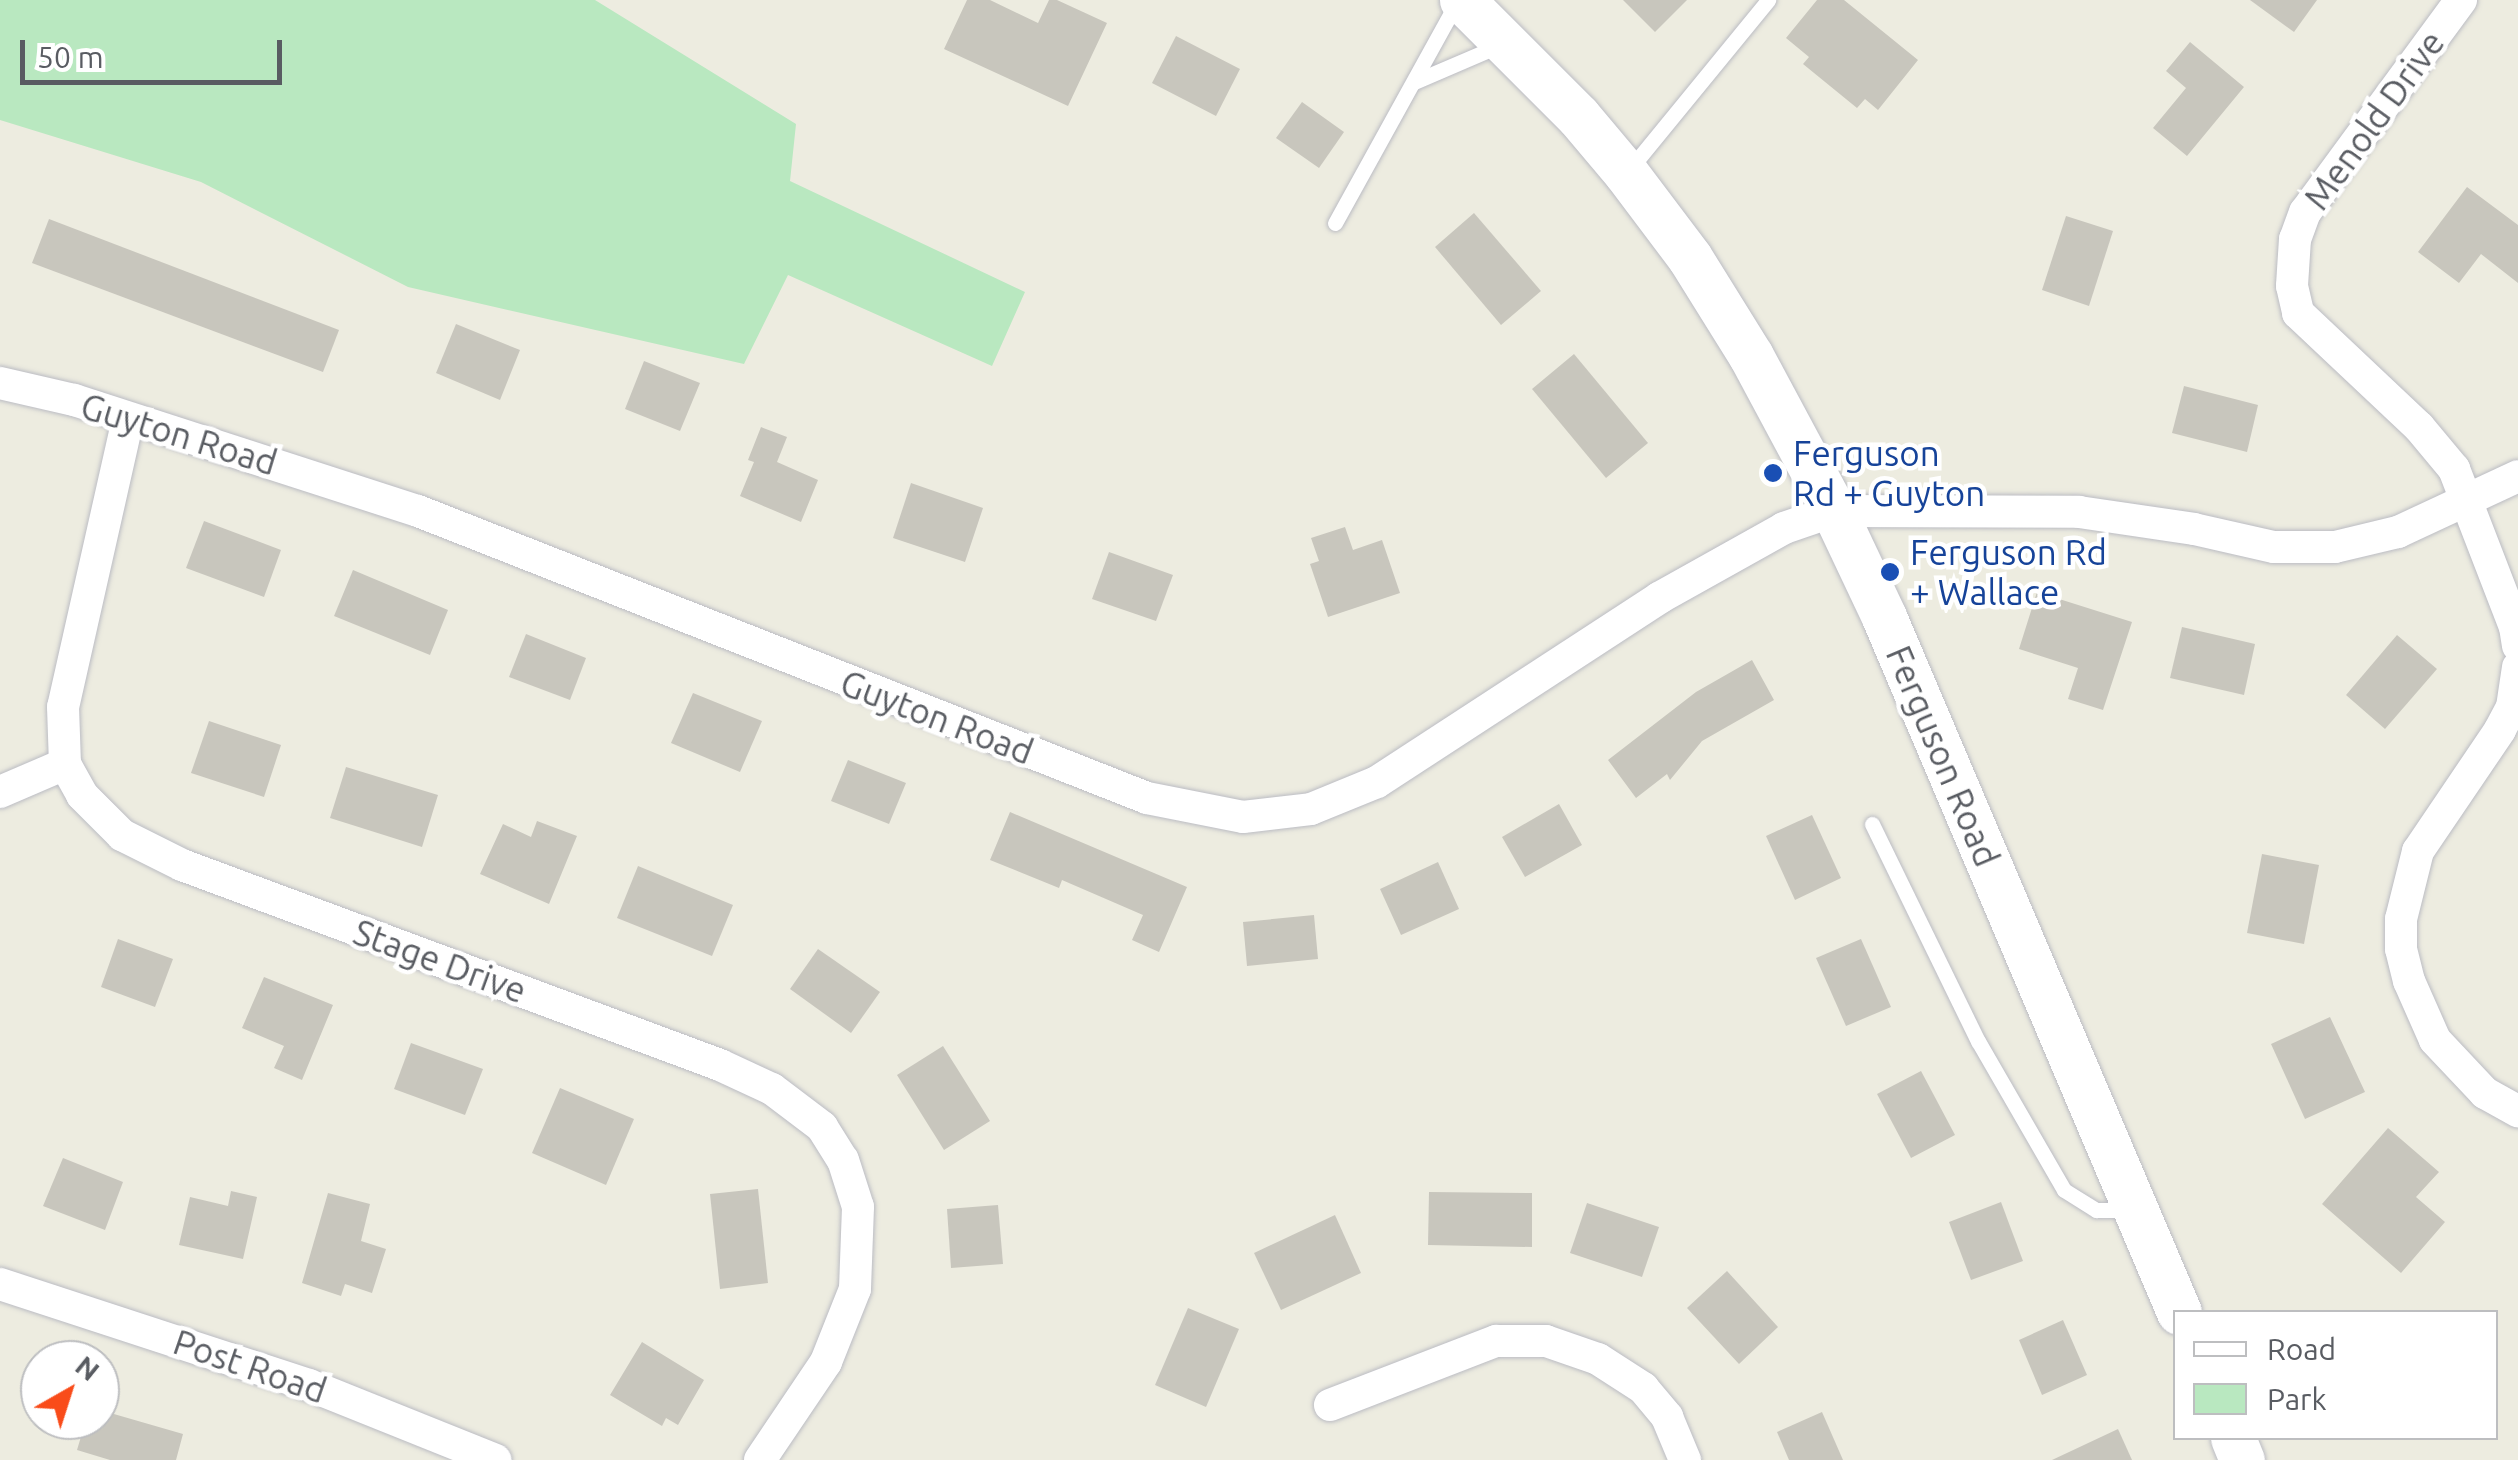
<!DOCTYPE html>
<html>
<head>
<meta charset="utf-8">
<style>
  body { margin:0 }
  #map { position:relative; width:2518px; height:1460px; overflow:hidden; background:#edece0; font-family:Ubuntu,sans-serif }
  div>[style] { position:absolute }
  [style*='--x'] { left:calc(var(--x)*1px); top:calc(var(--y)*1px); width:calc(var(--w)*1px); rotate:calc(var(--a)*1deg) }
  .green>* { inset:0; background:#b9e8c0 }
  .building>* { inset:0; background:#c8c6bd }
  .roads { filter:drop-shadow(0 0 2px #bbbcc3) drop-shadow(0 0 2px #bbbcc3) }
  .lane>* { height:15px; margin:-7.5px; padding:0 7.5px; transform-origin:7.5px; border-radius:7.5px; background:#fff }
  .street>* { height:32px; margin:-16px; padding:0 16px; transform-origin:16px; border-radius:16px; background:#fff }
  .secondary>* { height:45px; margin:-22.5px; padding:0 22.5px; transform-origin:22.5px; border-radius:22.5px; background:#fff }
  .dots>* { width:28px; height:28px; translate:-50% -50%; box-sizing:border-box; border:5px solid #fff; border-radius:50% }
  span { translate:-50% -50%; white-space:nowrap; text-align:center; line-height:1.15; -webkit-text-stroke:9px #fff; paint-order:stroke }
  .street-label { font-size:35px; color:#595c62 }
  .transit-label { font-size:35px; color:#164399 }
  .left { translate:0 -50%; text-align:left }
  .legend { position:absolute; left:2173px; top:1310px; width:325px; height:130px; box-sizing:border-box; background:#fff; border:2px solid #bdbec0; margin:0; padding:12px 18px; list-style:none; font-size:30px; color:#595c62 }
  .legend li { display:flex; align-items:center; gap:20px; height:50px }
  .legend b { width:50px; border:2px solid #bdbec0 }
  .north { position:absolute; left:20px; top:1340px; width:100px; height:100px; box-sizing:border-box; background:#fff; border:2px solid #bdbec0; border-radius:50%; rotate:39deg; font-size:28px; font-weight:700; line-height:40px; text-align:center; color:#595c62 }
  .north::after { content:''; display:block; margin:auto; width:35px; height:45px; background:#f94c1a; clip-path:polygon(50% 0,100% 100%,50% 72%,0 100%) }
  .scale { position:absolute; left:20px; top:40px; width:262px; height:45px; box-sizing:border-box; border:5px solid #595c62; border-top:0; padding-left:12px; font-size:30px; line-height:35px; white-space:nowrap; color:#595c62; -webkit-text-stroke:8px #fff; paint-order:stroke }
</style>
</head>
<body>
<div id="map">
  <div class="green">
    <div style="clip-path:polygon(0 0,595px 0,796px 124px,790px 181px,1025px 292px,992px 366px,788px 275px,744px 364px,408px 287px,201px 182px,0 120px)"></div>
  </div>
  <div class="building">
    <div style="clip-path:polygon(967px 0,990px 0,1038px 23px,1049px 0,1057px 0,1107px 23px,1068px 106px,944px 49px)"></div>
    <div style="clip-path:polygon(1623px 0,1687px 0,1655px 32px)"></div>
    <div style="clip-path:polygon(1817px 0,1844px 0,1918px 60px,1878px 110px,1865px 99px,1857px 108px,1803px 64px,1809px 57px,1786px 38px)"></div>
    <div style="clip-path:polygon(2250px 0,2317px 0,2294px 32px)"></div>
    <div style="clip-path:polygon(1176px 36px,1240px 69px,1216px 116px,1152px 83px)"></div>
    <div style="clip-path:polygon(2190px 42px,2244px 87px,2187px 156px,2153px 128px,2186px 88px,2166px 71px)"></div>
    <div style="clip-path:polygon(1302px 102px,1344px 132px,1319px 168px,1276px 138px)"></div>
    <div style="clip-path:polygon(2467px 187px,2518px 225px,2518px 283px,2481px 254px,2459px 283px,2418px 252px)"></div>
    <div style="clip-path:polygon(1474px 213px,1541px 291px,1501px 325px,1435px 247px)"></div>
    <div style="clip-path:polygon(2066px 216px,2113px 231px,2089px 306px,2042px 290px)"></div>
    <div style="clip-path:polygon(49px 219px,339px 330px,323px 372px,32px 263px)"></div>
    <div style="clip-path:polygon(456px 324px,520px 350px,500px 400px,436px 373px)"></div>
    <div style="clip-path:polygon(1574px 354px,1648px 443px,1606px 478px,1532px 389px)"></div>
    <div style="clip-path:polygon(644px 361px,700px 383px,680px 431px,625px 409px)"></div>
    <div style="clip-path:polygon(2184px 386px,2258px 405px,2247px 452px,2172px 433px)"></div>
    <div style="clip-path:polygon(761px 427px,787px 437px,777px 462px,818px 480px,801px 522px,740px 496px,754px 462px,748px 460px)"></div>
    <div style="clip-path:polygon(911px 483px,983px 508px,965px 562px,893px 538px)"></div>
    <div style="clip-path:polygon(204px 521px,281px 550px,264px 597px,186px 568px)"></div>
    <div style="clip-path:polygon(1345px 527px,1353px 550px,1382px 540px,1400px 593px,1328px 617px,1310px 564px,1319px 561px,1311px 538px)"></div>
    <div style="clip-path:polygon(1109px 552px,1173px 575px,1156px 621px,1092px 599px)"></div>
    <div style="clip-path:polygon(353px 570px,448px 610px,430px 655px,334px 616px)"></div>
    <div style="clip-path:polygon(2037px 592px,2132px 622px,2103px 710px,2068px 699px,2078px 668px,2019px 649px)"></div>
    <div style="clip-path:polygon(2182px 627px,2255px 644px,2244px 695px,2170px 678px)"></div>
    <div style="clip-path:polygon(526px 634px,586px 658px,570px 700px,509px 677px)"></div>
    <div style="clip-path:polygon(2397px 635px,2437px 669px,2385px 729px,2346px 695px)"></div>
    <div style="clip-path:polygon(1752px 660px,1774px 700px,1702px 741px,1670px 780px,1667px 774px,1636px 798px,1608px 760px,1696px 692px)"></div>
    <div style="clip-path:polygon(693px 693px,762px 721px,740px 772px,671px 743px)"></div>
    <div style="clip-path:polygon(209px 721px,281px 745px,264px 797px,191px 773px)"></div>
    <div style="clip-path:polygon(848px 760px,906px 783px,889px 824px,831px 801px)"></div>
    <div style="clip-path:polygon(346px 767px,438px 795px,422px 847px,330px 818px)"></div>
    <div style="clip-path:polygon(1559px 804px,1582px 845px,1525px 877px,1502px 837px)"></div>
    <div style="clip-path:polygon(1010px 812px,1187px 887px,1159px 952px,1132px 940px,1143px 915px,1062px 880px,1059px 888px,990px 860px)"></div>
    <div style="clip-path:polygon(1812px 815px,1841px 878px,1795px 900px,1766px 836px)"></div>
    <div style="clip-path:polygon(537px 821px,577px 836px,549px 904px,480px 874px,503px 824px,531px 837px)"></div>
    <div style="clip-path:polygon(2262px 854px,2319px 865px,2304px 944px,2247px 933px)"></div>
    <div style="clip-path:polygon(1438px 862px,1459px 909px,1401px 935px,1380px 889px)"></div>
    <div style="clip-path:polygon(638px 866px,733px 905px,712px 956px,617px 918px)"></div>
    <div style="clip-path:polygon(1314px 915px,1318px 959px,1247px 966px,1243px 922px)"></div>
    <div style="clip-path:polygon(118px 939px,173px 959px,155px 1007px,101px 987px)"></div>
    <div style="clip-path:polygon(1861px 939px,1891px 1007px,1846px 1026px,1816px 958px)"></div>
    <div style="clip-path:polygon(818px 949px,880px 992px,851px 1033px,790px 989px)"></div>
    <div style="clip-path:polygon(264px 977px,333px 1005px,302px 1080px,274px 1068px,284px 1046px,242px 1028px)"></div>
    <div style="clip-path:polygon(2330px 1017px,2365px 1092px,2305px 1119px,2271px 1044px)"></div>
    <div style="clip-path:polygon(411px 1043px,483px 1069px,465px 1115px,394px 1089px)"></div>
    <div style="clip-path:polygon(943px 1046px,990px 1121px,944px 1150px,897px 1075px)"></div>
    <div style="clip-path:polygon(1921px 1071px,1955px 1135px,1911px 1158px,1877px 1094px)"></div>
    <div style="clip-path:polygon(560px 1088px,634px 1119px,606px 1185px,532px 1153px)"></div>
    <div style="clip-path:polygon(2388px 1128px,2439px 1172px,2416px 1197px,2445px 1222px,2401px 1273px,2322px 1204px)"></div>
    <div style="clip-path:polygon(63px 1158px,123px 1182px,105px 1230px,43px 1206px)"></div>
    <div style="clip-path:polygon(758px 1189px,768px 1283px,720px 1289px,710px 1194px)"></div>
    <div style="clip-path:polygon(231px 1191px,257px 1197px,243px 1259px,179px 1245px,190px 1197px,228px 1206px)"></div>
    <div style="clip-path:polygon(1429px 1192px,1532px 1193px,1532px 1247px,1428px 1245px)"></div>
    <div style="clip-path:polygon(328px 1193px,370px 1204px,361px 1241px,386px 1249px,372px 1293px,345px 1284px,341px 1296px,302px 1283px)"></div>
    <div style="clip-path:polygon(2001px 1202px,2023px 1261px,1971px 1280px,1949px 1222px)"></div>
    <div style="clip-path:polygon(1587px 1203px,1659px 1227px,1642px 1277px,1570px 1253px)"></div>
    <div style="clip-path:polygon(998px 1205px,1003px 1264px,951px 1268px,947px 1209px)"></div>
    <div style="clip-path:polygon(1335px 1215px,1361px 1273px,1281px 1310px,1254px 1253px)"></div>
    <div style="clip-path:polygon(1727px 1271px,1778px 1327px,1739px 1364px,1687px 1308px)"></div>
    <div style="clip-path:polygon(1188px 1308px,1239px 1329px,1206px 1407px,1155px 1385px)"></div>
    <div style="clip-path:polygon(2063px 1320px,2087px 1375px,2042px 1395px,2019px 1340px)"></div>
    <div style="clip-path:polygon(642px 1342px,704px 1380px,678px 1425px,666px 1418px,662px 1426px,610px 1395px)"></div>
    <div style="clip-path:polygon(100px 1410px,183px 1434px,176px 1460px,110px 1460px,77px 1450px,86px 1420px,100px 1420px)"></div>
    <div style="clip-path:polygon(1822px 1412px,1843px 1460px,1789px 1460px,1777px 1432px)"></div>
    <div style="clip-path:polygon(2118px 1429px,2132px 1460px,2052px 1460px)"></div>
  </div>
  <div class="roads">
    <div class="lane">
      <div style="--x:1414;--y:82;--w:91;--a:-23.2"></div>
      <div style="--x:1629;--y:170;--w:220;--a:-50.7"></div>
      <div style="--x:1335;--y:223;--w:250;--a:-61.1"></div>
      <div style="--x:1872;--y:824;--w:242;--a:64"></div>
      <div style="--x:1978;--y:1041;--w:172;--a:60"></div>
      <div style="--x:2064;--y:1190;--w:38;--a:32"></div>
      <div style="--x:2096;--y:1210;--w:35;--a:0"></div>
    </div>
    <div class="street">
      <div style="--x:2461;--y:0;--w:263;--a:126.3"></div>
      <div style="--x:2305;--y:212;--w:29;--a:110"></div>
      <div style="--x:2295;--y:239;--w:47;--a:93.7"></div>
      <div style="--x:2292;--y:286;--w:28;--a:77"></div>
      <div style="--x:2298;--y:313;--w:166;--a:43.3"></div>
      <div style="--x:2419;--y:427;--w:55;--a:50.2"></div>
      <div style="--x:2454;--y:469;--w:169;--a:68.9"></div>
      <div style="--x:2515;--y:627;--w:19;--a:81"></div>
      <div style="--x:0;--y:383;--w:76;--a:12.9"></div>
      <div style="--x:74;--y:400;--w:361;--a:17.9"></div>
      <div style="--x:418;--y:511;--w:783;--a:21.49"></div>
      <div style="--x:1147;--y:798;--w:98;--a:11.2"></div>
      <div style="--x:1243;--y:817;--w:68;--a:-6.7"></div>
      <div style="--x:1311;--y:809;--w:71;--a:-22.2"></div>
      <div style="--x:1377;--y:782;--w:337;--a:-33.1"></div>
      <div style="--x:1659;--y:598;--w:143;--a:-29.2"></div>
      <div style="--x:1784;--y:528;--w:53;--a:-18.8"></div>
      <div style="--x:1834;--y:511;--w:245;--a:0.2"></div>
      <div style="--x:2079;--y:512;--w:116;--a:8.4"></div>
      <div style="--x:2194;--y:529;--w:82;--a:12.7"></div>
      <div style="--x:2274;--y:547;--w:61;--a:0"></div>
      <div style="--x:2335;--y:547;--w:65;--a:-13.4"></div>
      <div style="--x:2398;--y:532;--w:132;--a:-25"></div>
      <div style="--x:128;--y:419;--w:295;--a:102.7"></div>
      <div style="--x:63;--y:707;--w:57;--a:88"></div>
      <div style="--x:65;--y:764;--w:35;--a:61"></div>
      <div style="--x:82;--y:795;--w:57;--a:45"></div>
      <div style="--x:122;--y:835;--w:67;--a:26.6"></div>
      <div style="--x:182;--y:865;--w:574;--a:20.39"></div>
      <div style="--x:720;--y:1065;--w:57;--a:24.8"></div>
      <div style="--x:772;--y:1089;--w:63;--a:37.2"></div>
      <div style="--x:822;--y:1127;--w:39;--a:58"></div>
      <div style="--x:843;--y:1160;--w:49;--a:72.3"></div>
      <div style="--x:858;--y:1207;--w:82;--a:92.1"></div>
      <div style="--x:855;--y:1289;--w:79;--a:111.7"></div>
      <div style="--x:826;--y:1362;--w:118;--a:124"></div>
      <div style="--x:2518;--y:667;--w:40;--a:98.5"></div>
      <div style="--x:2512;--y:707;--w:26;--a:118"></div>
      <div style="--x:2500;--y:730;--w:146;--a:124.1"></div>
      <div style="--x:2418;--y:851;--w:70;--a:104"></div>
      <div style="--x:2401;--y:919;--w:30;--a:90"></div>
      <div style="--x:2401;--y:949;--w:33;--a:76"></div>
      <div style="--x:2409;--y:981;--w:64;--a:66.2"></div>
      <div style="--x:2435;--y:1040;--w:73;--a:46.7"></div>
      <div style="--x:2485;--y:1093;--w:38;--a:29"></div>
      <div style="--x:0;--y:792;--w:71;--a:-23.3"></div>
      <div style="--x:0;--y:1284;--w:325;--a:18.1"></div>
      <div style="--x:309;--y:1385;--w:201;--a:21.9"></div>
      <div style="--x:1330;--y:1405;--w:178;--a:-21.1"></div>
      <div style="--x:1496;--y:1341;--w:50;--a:0"></div>
      <div style="--x:1546;--y:1341;--w:55;--a:19.1"></div>
      <div style="--x:1598;--y:1359;--w:54;--a:32.8"></div>
      <div style="--x:1643;--y:1388;--w:38;--a:50"></div>
      <div style="--x:1667;--y:1417;--w:47;--a:67.3"></div>
    </div>
    <div class="secondary">
      <div style="--x:1462;--y:0;--w:164;--a:45"></div>
      <div style="--x:1578;--y:116;--w:75;--a:49.9"></div>
      <div style="--x:1626;--y:173;--w:106;--a:53"></div>
      <div style="--x:1690;--y:258;--w:115;--a:58.1"></div>
      <div style="--x:1751;--y:356;--w:176;--a:61.8"></div>
      <div style="--x:1834;--y:511;--w:117;--a:64.7"></div>
      <div style="--x:1884;--y:617;--w:755;--a:67"></div>
      <div style="--x:2233;--y:1438;--w:24;--a:68"></div>
    </div>
  </div>
  <div class="dots">
    <div style="left:1773px;top:473px;background:#1a4fb4"></div>
    <div style="left:1890px;top:572px;background:#1a4fb4"></div>
  </div>
  <div class="street-label">
    <span style="left:2374px;top:120px;rotate:-54deg">Menold Drive</span>
    <span style="left:179px;top:434px;rotate:17deg">Guyton Road</span>
    <span style="left:937px;top:717px;rotate:21deg">Guyton Road</span>
    <span style="left:1943px;top:756px;rotate:67deg">Ferguson Road</span>
    <span style="left:440px;top:961px;rotate:20deg">Stage Drive</span>
    <span style="left:250px;top:1366px;rotate:19deg">Post Road</span>
  </div>
  <div class="transit-label">
    <span class="left" style="left:1793px;top:473px">Ferguson<br>Rd + Guyton</span>
    <span class="left" style="left:1910px;top:572px">Ferguson Rd<br>+ Wallace</span>
  </div>
  <ul class="legend">
  <li><b style="height:12px;background:#fff"></b>Road</li>
  <li><b style="height:28px;background:#b9e8c0"></b>Park</li>
  </ul>
  <div class="north">N</div>
  <div class="scale">50 m</div>
</div>
</body>
</html>
